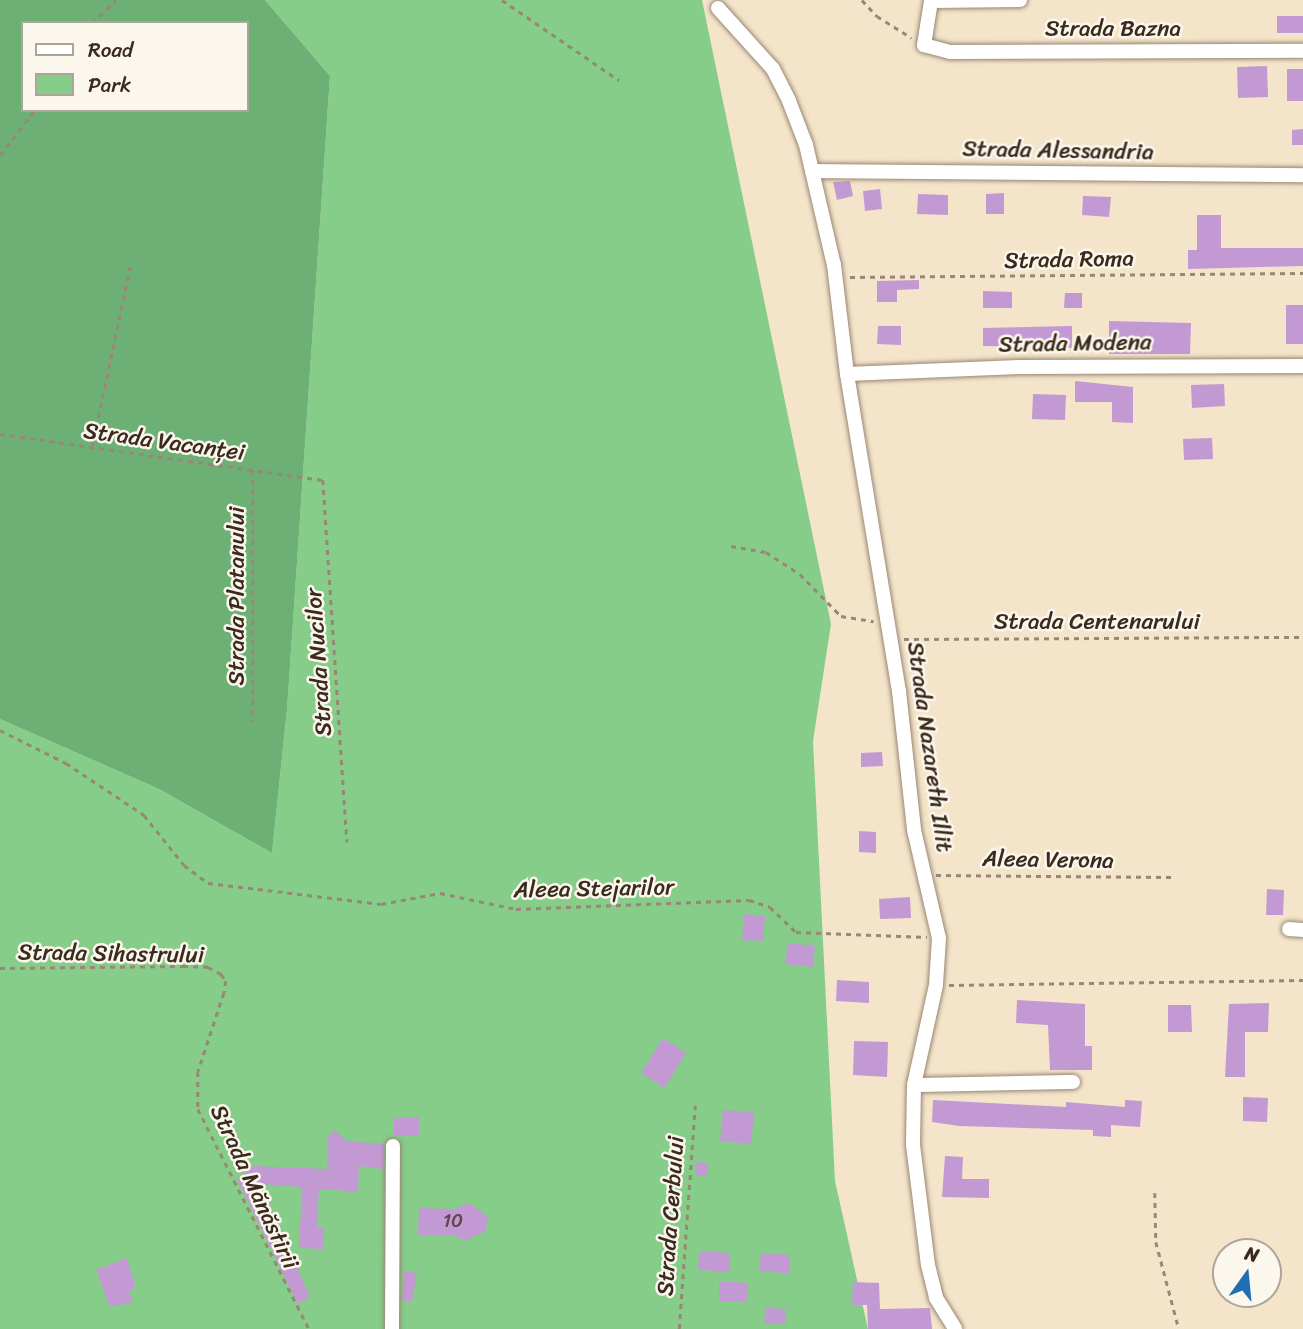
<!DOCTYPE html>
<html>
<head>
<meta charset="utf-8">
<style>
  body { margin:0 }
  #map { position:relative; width:1303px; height:1329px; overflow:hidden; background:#f4e4c9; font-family:Sriracha,sans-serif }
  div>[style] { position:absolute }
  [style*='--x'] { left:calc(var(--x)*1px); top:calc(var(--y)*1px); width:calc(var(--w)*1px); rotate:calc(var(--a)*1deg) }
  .green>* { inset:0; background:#85cd89 }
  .forest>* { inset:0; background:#6cb075 }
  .building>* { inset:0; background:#c399d4 }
  .path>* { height:2.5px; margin-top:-1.25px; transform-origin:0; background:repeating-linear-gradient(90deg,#988774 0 5px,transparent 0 10px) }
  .roads { filter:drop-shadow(0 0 2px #988774) drop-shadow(0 0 2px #988774) }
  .street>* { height:14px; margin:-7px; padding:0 7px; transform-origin:7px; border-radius:7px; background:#fff }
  span { translate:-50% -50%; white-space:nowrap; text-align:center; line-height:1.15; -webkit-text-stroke:5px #fbf7ec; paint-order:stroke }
  .number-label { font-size:19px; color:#5d464c }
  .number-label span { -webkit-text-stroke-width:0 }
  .street-label { font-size:23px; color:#3b2a1e }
  .legend { position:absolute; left:21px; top:21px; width:228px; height:91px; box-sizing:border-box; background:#fbf7ec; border:2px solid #aea59a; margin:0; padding:9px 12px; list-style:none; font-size:21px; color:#3b2a1e }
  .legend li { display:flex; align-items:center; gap:14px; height:35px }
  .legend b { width:35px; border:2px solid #aea59a }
  .north { position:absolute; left:1212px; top:1238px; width:70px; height:70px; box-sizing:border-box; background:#fbf7ec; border:2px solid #aea59a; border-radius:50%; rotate:15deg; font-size:19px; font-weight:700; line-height:28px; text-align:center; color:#3b2a1e }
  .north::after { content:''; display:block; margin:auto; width:24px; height:32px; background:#1f6fb2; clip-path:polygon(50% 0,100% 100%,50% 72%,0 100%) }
</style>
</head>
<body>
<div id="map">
  <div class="green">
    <div style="clip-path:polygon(265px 0,702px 0,831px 624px,813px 741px,835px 1181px,868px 1329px,0 1329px,0 719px,159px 789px,272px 853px,287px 710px,330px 76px)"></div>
  </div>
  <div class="forest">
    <div style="clip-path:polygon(evenodd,0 0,265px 0,330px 76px,287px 710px,272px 853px,159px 789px,0 719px,0 0,23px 23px,247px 23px,247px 110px,23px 110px,23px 23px)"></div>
  </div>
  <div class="building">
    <div style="clip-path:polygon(1277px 16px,1303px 16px,1303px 33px,1277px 33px)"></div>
    <div style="clip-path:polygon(1267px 66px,1268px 97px,1238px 98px,1237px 67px)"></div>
    <div style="clip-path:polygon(1287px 69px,1303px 69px,1303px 101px,1287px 101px)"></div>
    <div style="clip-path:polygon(1303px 129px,1303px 145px,1292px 145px,1292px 130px)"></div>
    <div style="clip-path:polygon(850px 181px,853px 196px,837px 200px,833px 182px)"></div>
    <div style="clip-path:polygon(880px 189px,882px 209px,865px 211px,863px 191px)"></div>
    <div style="clip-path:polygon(1004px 193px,1004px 214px,986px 214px,986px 194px)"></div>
    <div style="clip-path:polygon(918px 194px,948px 195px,948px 215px,917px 214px)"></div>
    <div style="clip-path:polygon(1083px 196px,1111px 197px,1109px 217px,1082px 215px)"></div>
    <div style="clip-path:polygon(1197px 215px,1221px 215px,1221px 248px,1303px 248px,1303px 266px,1188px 269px,1188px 250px,1197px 250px)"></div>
    <div style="clip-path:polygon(919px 280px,919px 289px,897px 290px,897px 302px,877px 302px,877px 281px)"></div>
    <div style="clip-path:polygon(983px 291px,1012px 292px,1012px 308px,983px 308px)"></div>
    <div style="clip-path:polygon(1065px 293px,1082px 293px,1082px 308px,1064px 308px)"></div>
    <div style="clip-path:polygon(1286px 305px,1303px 305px,1303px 344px,1286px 344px)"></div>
    <div style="clip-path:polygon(1109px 321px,1191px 323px,1190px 354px,1109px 354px)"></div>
    <div style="clip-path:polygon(878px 326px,901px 326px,901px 345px,877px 344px)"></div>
    <div style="clip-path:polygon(1072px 326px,1072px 348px,983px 346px,983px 328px)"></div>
    <div style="clip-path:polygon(1075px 381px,1133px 387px,1133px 423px,1112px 422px,1112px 402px,1075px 402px)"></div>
    <div style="clip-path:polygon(1224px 384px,1225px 406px,1192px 408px,1191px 385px)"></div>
    <div style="clip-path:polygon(1033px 394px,1066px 395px,1065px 420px,1032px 419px)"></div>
    <div style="clip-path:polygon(1212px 438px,1213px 459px,1184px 460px,1183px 439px)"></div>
    <div style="clip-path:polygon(882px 752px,883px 766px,861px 767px,861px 753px)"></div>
    <div style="clip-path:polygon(859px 831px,876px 832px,876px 853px,859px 852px)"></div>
    <div style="clip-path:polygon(1267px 889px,1284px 890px,1283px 915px,1266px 915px)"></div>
    <div style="clip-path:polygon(910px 897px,911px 918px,880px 919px,879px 899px)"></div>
    <div style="clip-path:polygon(744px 914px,765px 916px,763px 941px,742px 940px)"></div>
    <div style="clip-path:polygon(788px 943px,815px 946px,813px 967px,785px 964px)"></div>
    <div style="clip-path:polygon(837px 980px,869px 982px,869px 1003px,836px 1001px)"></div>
    <div style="clip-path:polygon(1017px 1000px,1085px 1004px,1085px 1046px,1092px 1046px,1092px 1070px,1050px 1070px,1048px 1025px,1016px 1023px)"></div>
    <div style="clip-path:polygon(1269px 1003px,1268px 1032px,1245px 1032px,1245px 1077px,1225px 1077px,1229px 1004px)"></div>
    <div style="clip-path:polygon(1168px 1005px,1191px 1005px,1192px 1032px,1168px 1032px)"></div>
    <div style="clip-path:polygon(663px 1038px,686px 1053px,664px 1088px,641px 1073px)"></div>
    <div style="clip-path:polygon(854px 1041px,888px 1042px,887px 1077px,853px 1075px)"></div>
    <div style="clip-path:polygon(1243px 1097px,1268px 1098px,1267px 1122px,1243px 1121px)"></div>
    <div style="clip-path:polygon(933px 1100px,1066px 1107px,1066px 1102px,1125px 1107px,1125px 1100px,1142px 1101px,1140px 1127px,1111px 1125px,1111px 1137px,1093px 1136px,1093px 1130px,959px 1126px,932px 1122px)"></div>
    <div style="clip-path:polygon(723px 1110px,754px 1112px,751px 1144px,720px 1141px)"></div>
    <div style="clip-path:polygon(394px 1117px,419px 1117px,419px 1136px,394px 1135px)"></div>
    <div style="clip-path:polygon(335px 1130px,347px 1141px,384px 1144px,383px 1169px,359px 1166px,358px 1192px,319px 1189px,317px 1228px,324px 1228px,323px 1249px,299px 1248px,302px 1187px,260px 1184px,310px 1297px,298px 1304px,237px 1179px,253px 1166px,327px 1169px,328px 1136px)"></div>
    <div style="clip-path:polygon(945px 1156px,963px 1157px,962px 1179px,989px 1179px,989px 1198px,942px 1197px)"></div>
    <div style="clip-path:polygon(696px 1162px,708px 1163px,707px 1176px,695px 1175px)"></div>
    <div style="clip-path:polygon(469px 1203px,488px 1217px,485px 1231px,465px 1241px,454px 1235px,418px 1235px,419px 1208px,455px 1209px)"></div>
    <div style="clip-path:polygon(699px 1251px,730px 1253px,729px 1272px,698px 1270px)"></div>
    <div style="clip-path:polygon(761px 1253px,790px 1255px,789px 1273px,759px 1271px)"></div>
    <div style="clip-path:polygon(127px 1258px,136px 1288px,129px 1291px,133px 1302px,110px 1307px,96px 1270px)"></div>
    <div style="clip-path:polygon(404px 1271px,417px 1273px,412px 1302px,402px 1300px)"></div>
    <div style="clip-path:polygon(719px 1281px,748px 1283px,747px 1302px,719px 1302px)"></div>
    <div style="clip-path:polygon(853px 1282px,879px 1283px,880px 1309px,930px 1308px,932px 1329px,868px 1329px,867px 1305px,852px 1305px)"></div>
    <div style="clip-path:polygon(766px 1308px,786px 1309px,786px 1324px,764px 1323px)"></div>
  </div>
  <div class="path">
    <div style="--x:502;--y:0;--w:142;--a:34.4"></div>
    <div style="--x:862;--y:0;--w:22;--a:47"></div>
    <div style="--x:877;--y:16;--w:41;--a:32.2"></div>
    <div style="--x:92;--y:23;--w:33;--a:-44"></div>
    <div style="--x:0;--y:155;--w:57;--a:-52.1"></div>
    <div style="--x:850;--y:277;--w:453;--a:-0.5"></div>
    <div style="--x:0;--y:434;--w:326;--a:8.1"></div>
    <div style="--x:323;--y:480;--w:363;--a:86.2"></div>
    <div style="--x:92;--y:447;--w:184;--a:-78.1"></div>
    <div style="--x:253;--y:470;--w:251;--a:90"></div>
    <div style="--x:731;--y:546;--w:36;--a:10"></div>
    <div style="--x:766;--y:552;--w:40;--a:32.9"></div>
    <div style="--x:800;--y:574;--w:59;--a:45.7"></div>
    <div style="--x:841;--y:616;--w:33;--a:9"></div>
    <div style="--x:904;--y:639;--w:399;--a:-0.3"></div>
    <div style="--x:0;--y:730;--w:74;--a:26.6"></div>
    <div style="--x:66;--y:763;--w:94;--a:33.7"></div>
    <div style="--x:144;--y:815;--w:64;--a:51.3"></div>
    <div style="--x:184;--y:865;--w:30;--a:37"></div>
    <div style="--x:208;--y:883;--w:174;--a:6.9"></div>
    <div style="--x:381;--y:904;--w:60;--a:-10.6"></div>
    <div style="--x:440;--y:893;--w:78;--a:11.9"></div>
    <div style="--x:516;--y:909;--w:233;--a:-2.2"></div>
    <div style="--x:749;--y:900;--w:22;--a:18"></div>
    <div style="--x:770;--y:907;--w:36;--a:44"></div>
    <div style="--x:796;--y:932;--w:131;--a:2.2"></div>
    <div style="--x:936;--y:875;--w:235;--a:0.5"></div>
    <div style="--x:0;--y:968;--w:183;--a:-0.6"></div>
    <div style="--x:183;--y:966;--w:25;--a:2"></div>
    <div style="--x:208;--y:967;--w:15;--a:28"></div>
    <div style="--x:221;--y:974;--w:9;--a:54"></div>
    <div style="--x:226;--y:981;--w:12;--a:99"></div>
    <div style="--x:224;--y:993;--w:83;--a:108.2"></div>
    <div style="--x:198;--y:1072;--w:37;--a:90"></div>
    <div style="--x:198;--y:1109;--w:246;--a:63.2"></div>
    <div style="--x:949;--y:985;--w:354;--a:-0.8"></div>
    <div style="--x:1155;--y:1193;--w:49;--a:88.8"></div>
    <div style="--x:1156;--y:1242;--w:90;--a:75.2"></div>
    <div style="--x:679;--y:1329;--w:224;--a:-85.9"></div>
  </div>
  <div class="roads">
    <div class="street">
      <div style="--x:1020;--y:0;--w:89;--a:179.4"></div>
      <div style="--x:931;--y:1;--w:45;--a:99"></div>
      <div style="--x:924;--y:45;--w:27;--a:15"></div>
      <div style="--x:950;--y:52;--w:353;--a:-0.2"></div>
      <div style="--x:718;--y:8;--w:82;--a:48"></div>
      <div style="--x:773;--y:69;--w:36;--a:63"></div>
      <div style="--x:789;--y:101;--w:47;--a:68.9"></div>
      <div style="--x:806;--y:145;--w:123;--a:76.9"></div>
      <div style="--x:834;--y:265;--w:110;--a:83.2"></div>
      <div style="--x:847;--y:374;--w:321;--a:80.7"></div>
      <div style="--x:899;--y:691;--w:140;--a:83.8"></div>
      <div style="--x:914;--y:830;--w:111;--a:77"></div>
      <div style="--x:939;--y:938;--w:47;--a:93.7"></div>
      <div style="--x:936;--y:985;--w:102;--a:102.4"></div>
      <div style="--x:914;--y:1085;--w:60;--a:91"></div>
      <div style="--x:913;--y:1145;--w:121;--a:82.9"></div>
      <div style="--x:928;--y:1265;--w:34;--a:76"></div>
      <div style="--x:936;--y:1298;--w:36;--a:58"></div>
      <div style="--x:812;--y:171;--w:491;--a:0.5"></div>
      <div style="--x:847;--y:374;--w:172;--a:-2.3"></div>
      <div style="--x:1019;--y:367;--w:284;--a:-0.2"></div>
      <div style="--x:1289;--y:929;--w:14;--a:4"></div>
      <div style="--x:914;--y:1085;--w:159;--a:-1.1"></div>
      <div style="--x:392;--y:1329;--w:183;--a:-89.7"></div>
    </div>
  </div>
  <div class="number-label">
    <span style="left:453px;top:1221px">10</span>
  </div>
  <div class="street-label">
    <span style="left:1113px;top:29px">Strada Bazna</span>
    <span style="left:1058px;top:151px;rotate:1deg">Strada Alessandria</span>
    <span style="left:1069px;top:260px;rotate:-1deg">Strada Roma</span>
    <span style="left:1075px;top:344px;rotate:-1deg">Strada Modena</span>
    <span style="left:164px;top:442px;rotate:8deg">Strada Vacanței</span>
    <span style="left:237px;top:596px;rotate:-90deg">Strada Platanului</span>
    <span style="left:1097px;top:622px">Strada Centenarului</span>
    <span style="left:319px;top:662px;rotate:-94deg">Strada Nucilor</span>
    <span style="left:929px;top:747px;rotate:82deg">Strada Nazareth Illit</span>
    <span style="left:1048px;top:860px;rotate:1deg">Aleea Verona</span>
    <span style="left:594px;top:889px;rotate:-1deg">Aleea Stejarilor</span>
    <span style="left:111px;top:954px;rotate:1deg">Strada Sihastrului</span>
    <span style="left:254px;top:1187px;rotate:65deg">Strada Mănăstirii</span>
    <span style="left:671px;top:1216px;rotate:-86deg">Strada Cerbului</span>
  </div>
  <ul class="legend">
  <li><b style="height:9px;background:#fff"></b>Road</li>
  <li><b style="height:19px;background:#85cd89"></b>Park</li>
  </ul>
  <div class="north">N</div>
</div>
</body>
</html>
